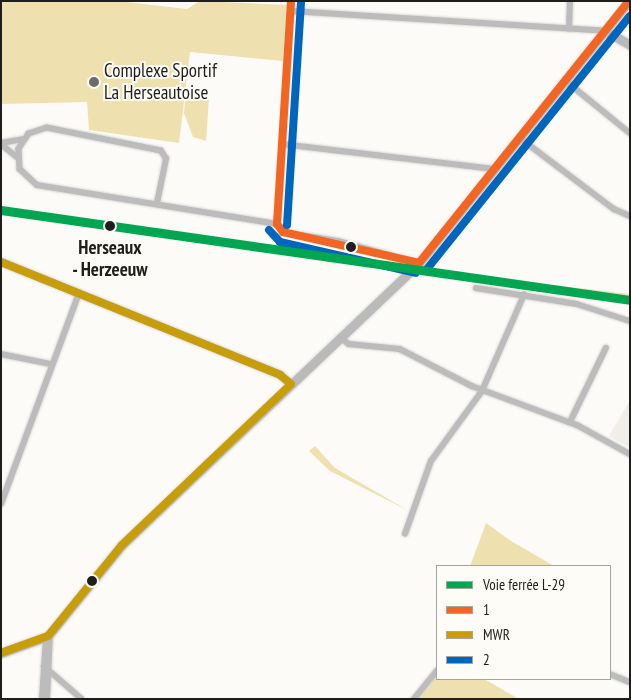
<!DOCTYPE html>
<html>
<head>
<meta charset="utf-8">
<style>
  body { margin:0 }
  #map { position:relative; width:631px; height:700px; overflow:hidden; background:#fcfbf8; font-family:"PT Sans Narrow",sans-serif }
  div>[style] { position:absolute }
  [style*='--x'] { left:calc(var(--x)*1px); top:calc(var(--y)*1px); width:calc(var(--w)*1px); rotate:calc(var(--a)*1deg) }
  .built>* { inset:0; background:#f0eee6 }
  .green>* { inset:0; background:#efe1af }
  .roads { filter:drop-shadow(0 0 1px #d8d8d6) drop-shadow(0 0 1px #d8d8d6) }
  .minor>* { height:5.5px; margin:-2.75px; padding:0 2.75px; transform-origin:2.75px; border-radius:2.75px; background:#bcbcbc }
  .tertiary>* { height:8px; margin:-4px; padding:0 4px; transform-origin:4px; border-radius:4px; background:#bcbcbc }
  .secondary>* { height:9px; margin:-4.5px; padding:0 4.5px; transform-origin:4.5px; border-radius:4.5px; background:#bbbabb }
  .bus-1>* { height:8px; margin:-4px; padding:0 4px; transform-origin:4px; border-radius:4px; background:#f26522 }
  .bus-2>* { height:8px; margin:-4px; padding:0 4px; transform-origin:4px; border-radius:4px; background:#c79e0a }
  .bus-3>* { height:8px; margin:-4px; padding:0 4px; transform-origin:4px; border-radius:4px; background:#0065bd }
  .rail-1>* { height:9px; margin:-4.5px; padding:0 4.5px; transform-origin:4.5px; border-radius:4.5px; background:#00a651 }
  .dots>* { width:14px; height:14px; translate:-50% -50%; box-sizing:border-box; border:2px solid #fdfcf7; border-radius:50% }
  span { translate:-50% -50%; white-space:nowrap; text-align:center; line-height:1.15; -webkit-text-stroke:4px #fdfcf7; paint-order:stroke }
  .poi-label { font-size:19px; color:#1f1e1c }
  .left { translate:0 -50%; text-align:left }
  .stop-label { font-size:19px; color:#1f1e1c; font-weight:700 }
  .frame { position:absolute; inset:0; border:2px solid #1f1e1c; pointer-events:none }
  .legend { position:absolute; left:436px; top:565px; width:175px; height:115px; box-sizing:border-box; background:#fdfcf7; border:1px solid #a4a39f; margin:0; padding:6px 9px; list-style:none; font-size:15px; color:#1f1e1c }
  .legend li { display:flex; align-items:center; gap:10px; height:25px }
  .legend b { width:25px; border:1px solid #a4a39f }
</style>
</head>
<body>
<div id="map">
  <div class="built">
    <div style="clip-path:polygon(630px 400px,630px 448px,609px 436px)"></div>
  </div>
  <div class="green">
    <div style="clip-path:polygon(1px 1px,118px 1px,187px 9px,200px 1px,287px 5px,283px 61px,190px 52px,179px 143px,89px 130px,87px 102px,1px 104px)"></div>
    <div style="clip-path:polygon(209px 99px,206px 141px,193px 137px,184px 113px,185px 100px)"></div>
    <div style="clip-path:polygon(553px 285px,630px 294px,630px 297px,553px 287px)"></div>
    <div style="clip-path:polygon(315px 446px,335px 468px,409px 511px,330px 471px,309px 451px)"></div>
    <div style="clip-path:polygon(486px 523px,511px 541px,554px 566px,470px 566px)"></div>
    <div style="clip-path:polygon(437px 673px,437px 679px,484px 679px,519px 699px,416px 699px)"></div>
  </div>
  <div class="roads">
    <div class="minor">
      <div style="--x:291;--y:11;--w:315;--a:3.6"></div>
      <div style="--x:569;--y:29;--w:28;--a:-88"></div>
      <div style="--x:566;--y:81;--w:82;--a:39.1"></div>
      <div style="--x:520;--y:138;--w:118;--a:37.1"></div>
      <div style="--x:614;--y:209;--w:17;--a:24"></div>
      <div style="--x:1;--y:143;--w:22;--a:-10"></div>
      <div style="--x:1;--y:144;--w:21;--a:39"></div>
      <div style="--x:282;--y:144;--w:215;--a:6.7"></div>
      <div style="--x:157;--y:203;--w:45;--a:-78.4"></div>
      <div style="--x:166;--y:159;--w:9;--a:-122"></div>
      <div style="--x:161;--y:151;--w:116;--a:-168.6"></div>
      <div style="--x:47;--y:128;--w:19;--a:162"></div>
      <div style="--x:29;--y:134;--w:18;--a:124"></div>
      <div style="--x:19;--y:149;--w:20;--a:87"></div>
      <div style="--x:20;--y:169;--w:23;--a:43"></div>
      <div style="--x:37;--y:185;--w:243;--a:9.2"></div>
      <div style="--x:277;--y:224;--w:223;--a:-86.4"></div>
      <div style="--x:277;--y:224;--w:10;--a:53"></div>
      <div style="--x:283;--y:232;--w:56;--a:9.3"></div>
      <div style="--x:338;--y:241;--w:84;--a:15.2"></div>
      <div style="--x:476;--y:288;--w:102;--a:9"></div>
      <div style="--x:577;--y:304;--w:56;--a:17.8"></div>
      <div style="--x:340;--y:337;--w:11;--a:38"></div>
      <div style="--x:349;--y:344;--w:51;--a:5.6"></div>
      <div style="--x:400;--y:349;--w:81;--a:27.2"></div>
      <div style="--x:472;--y:386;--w:112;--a:20.4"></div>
      <div style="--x:577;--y:425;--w:60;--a:28.7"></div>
      <div style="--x:1;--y:354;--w:51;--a:11.3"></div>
      <div style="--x:570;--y:422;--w:82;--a:-64.1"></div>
      <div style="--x:1;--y:504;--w:225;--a:-69.7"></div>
      <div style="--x:405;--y:534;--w:77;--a:-70.4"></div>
      <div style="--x:431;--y:461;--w:87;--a:-53.9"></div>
      <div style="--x:482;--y:391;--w:105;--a:-66.4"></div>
      <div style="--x:44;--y:666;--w:50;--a:41"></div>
      <div style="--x:610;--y:674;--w:22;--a:22"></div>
      <div style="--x:42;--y:699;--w:61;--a:-86.2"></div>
      <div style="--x:47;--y:699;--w:65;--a:-87.4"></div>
      <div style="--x:414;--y:699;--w:36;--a:-51"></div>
    </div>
    <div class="tertiary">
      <div style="--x:1;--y:262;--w:301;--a:22"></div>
      <div style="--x:280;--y:375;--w:14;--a:39"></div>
    </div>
    <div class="secondary">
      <div style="--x:605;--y:31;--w:29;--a:29"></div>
      <div style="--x:1;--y:653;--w:50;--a:-19.9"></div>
      <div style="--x:48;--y:636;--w:117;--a:-50.9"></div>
      <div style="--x:122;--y:545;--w:410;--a:-43.5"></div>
      <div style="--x:419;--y:263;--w:336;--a:-51.3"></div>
    </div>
  </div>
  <div class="bus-1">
    <div style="--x:277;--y:224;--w:223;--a:-86.4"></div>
    <div style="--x:277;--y:224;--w:10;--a:53"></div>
    <div style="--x:283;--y:232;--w:139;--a:12.8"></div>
    <div style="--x:419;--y:263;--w:336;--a:-51.3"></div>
  </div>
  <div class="bus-2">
    <div style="--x:1;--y:262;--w:301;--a:22"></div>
    <div style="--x:280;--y:375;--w:14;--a:39"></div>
    <div style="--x:1;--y:653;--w:50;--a:-19.9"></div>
    <div style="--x:48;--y:636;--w:117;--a:-50.9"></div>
    <div style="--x:122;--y:545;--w:233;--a:-43.6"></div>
  </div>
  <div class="bus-3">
    <div style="--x:287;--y:225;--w:223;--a:-86.4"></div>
    <div style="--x:269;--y:230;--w:16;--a:47"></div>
    <div style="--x:280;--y:242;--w:139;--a:12.8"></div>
    <div style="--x:427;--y:269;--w:324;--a:-51.3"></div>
  </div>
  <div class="rail-1">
    <div style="--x:1;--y:210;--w:635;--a:8.14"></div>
  </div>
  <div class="dots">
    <div style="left:94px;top:82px;background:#6c6b69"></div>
    <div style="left:110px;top:226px;background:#1f1e1c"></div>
    <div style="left:351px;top:247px;background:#1f1e1c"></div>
    <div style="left:92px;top:581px;background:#1f1e1c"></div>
  </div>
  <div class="poi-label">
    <span class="left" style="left:104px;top:82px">Complexe Sportif<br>La Herseautoise</span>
  </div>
  <div class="stop-label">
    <span style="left:110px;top:259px">Herseaux<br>- Herzeeuw</span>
  </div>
  <div class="frame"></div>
  <ul class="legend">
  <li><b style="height:6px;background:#00a651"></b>Voie ferrée L-29</li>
  <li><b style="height:6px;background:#f26522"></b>1</li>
  <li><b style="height:6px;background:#c79e0a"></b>MWR</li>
  <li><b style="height:6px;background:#0065bd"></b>2</li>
  </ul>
</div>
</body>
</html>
